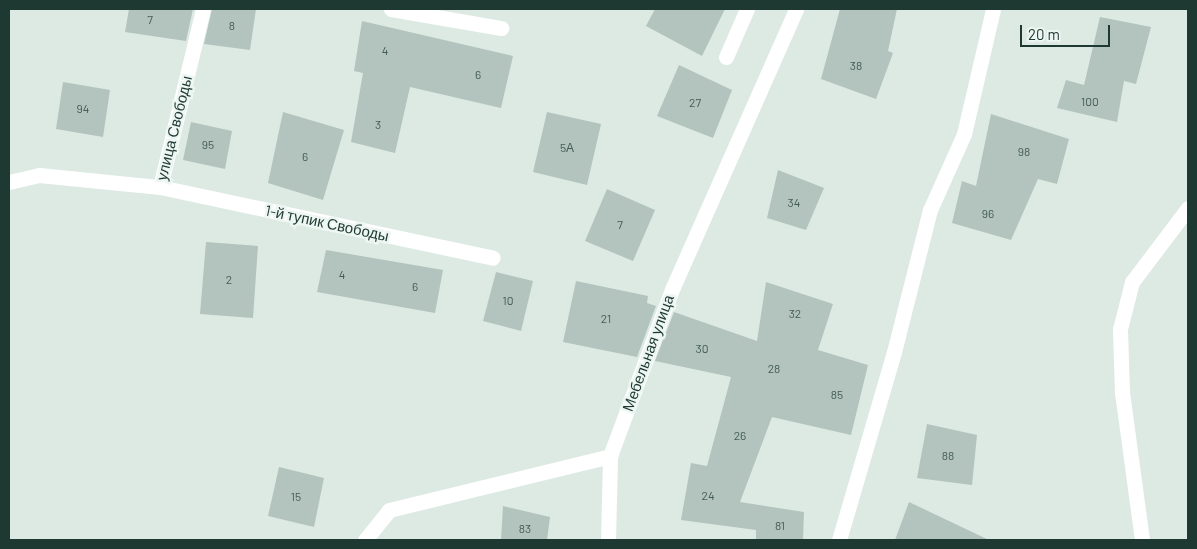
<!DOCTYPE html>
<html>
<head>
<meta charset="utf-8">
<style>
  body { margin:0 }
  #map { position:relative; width:1197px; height:549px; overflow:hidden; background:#ddeae4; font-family:Barlow,sans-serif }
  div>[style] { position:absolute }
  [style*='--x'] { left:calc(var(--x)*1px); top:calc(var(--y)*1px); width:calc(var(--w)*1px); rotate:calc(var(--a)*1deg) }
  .building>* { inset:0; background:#b2c4bd }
  .street>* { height:15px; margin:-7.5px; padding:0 7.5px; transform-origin:7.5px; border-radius:7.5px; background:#fff }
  span { translate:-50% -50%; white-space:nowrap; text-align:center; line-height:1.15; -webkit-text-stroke:5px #edf6f2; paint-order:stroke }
  .number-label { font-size:12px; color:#435c54 }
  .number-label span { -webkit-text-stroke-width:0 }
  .street-label { font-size:15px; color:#1e3931 }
  .frame { position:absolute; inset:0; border:10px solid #1e3931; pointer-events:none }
  .scale { position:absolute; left:1020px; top:25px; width:90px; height:22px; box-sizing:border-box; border:2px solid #1e3931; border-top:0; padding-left:6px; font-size:15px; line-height:18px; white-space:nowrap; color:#1e3931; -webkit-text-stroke:4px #edf6f2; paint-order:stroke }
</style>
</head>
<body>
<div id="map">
  <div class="building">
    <div style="clip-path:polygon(129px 9px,193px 9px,186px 41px,125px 32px)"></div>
    <div style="clip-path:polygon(212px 9px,256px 9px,250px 50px,204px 44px)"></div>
    <div style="clip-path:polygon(655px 9px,725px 9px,702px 56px,646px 26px)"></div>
    <div style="clip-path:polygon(840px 9px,897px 9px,888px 51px,893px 53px,876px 99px,821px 79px)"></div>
    <div style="clip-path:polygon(1100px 17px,1151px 27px,1136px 84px,1124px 81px,1117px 122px,1057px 108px,1066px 80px,1084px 85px)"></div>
    <div style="clip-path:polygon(362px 21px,513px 56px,501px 108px,410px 87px,395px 153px,351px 142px,363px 73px,354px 71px)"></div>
    <div style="clip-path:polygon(679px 65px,732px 90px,713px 138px,657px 116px)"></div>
    <div style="clip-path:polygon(63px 82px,110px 90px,103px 137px,56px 129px)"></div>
    <div style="clip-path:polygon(283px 112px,344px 130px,323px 200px,268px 183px)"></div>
    <div style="clip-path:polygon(547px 112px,601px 124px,587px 185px,533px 172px)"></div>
    <div style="clip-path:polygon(991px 114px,1069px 139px,1057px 184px,1038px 179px,1011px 240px,952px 223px,962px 181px,976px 186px)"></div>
    <div style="clip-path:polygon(191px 122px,232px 131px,225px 169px,183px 160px)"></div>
    <div style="clip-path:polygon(778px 170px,824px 188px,806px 230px,767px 218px)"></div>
    <div style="clip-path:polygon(607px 189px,655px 210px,633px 261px,585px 241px)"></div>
    <div style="clip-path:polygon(206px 242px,258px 246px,253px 318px,200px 314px)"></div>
    <div style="clip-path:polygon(326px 250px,443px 270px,435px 313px,317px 292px)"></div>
    <div style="clip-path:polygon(496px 272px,533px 281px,521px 331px,483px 321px)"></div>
    <div style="clip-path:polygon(576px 281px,648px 296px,647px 303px,656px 306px,637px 357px,563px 342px)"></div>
    <div style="clip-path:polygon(766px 282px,833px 304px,818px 350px,868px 365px,851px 435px,772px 417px,740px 502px,804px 512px,803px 540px,756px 540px,756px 530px,681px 520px,691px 463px,707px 466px,731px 377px,655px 361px,674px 312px,757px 341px)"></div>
    <div style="clip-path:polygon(927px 424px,977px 435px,972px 485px,917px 478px)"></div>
    <div style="clip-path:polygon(279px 467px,324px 478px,314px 527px,268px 516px)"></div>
    <div style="clip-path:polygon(909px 502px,989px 540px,895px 540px)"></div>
    <div style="clip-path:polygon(503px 506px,550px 517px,547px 540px,501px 540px)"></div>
  </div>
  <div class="street">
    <div style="--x:391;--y:9;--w:112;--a:9.8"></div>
    <div style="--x:726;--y:57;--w:52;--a:-66.4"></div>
    <div style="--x:9;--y:182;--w:31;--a:-13"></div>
    <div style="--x:39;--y:175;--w:122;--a:5.7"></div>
    <div style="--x:160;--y:187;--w:183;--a:-76.4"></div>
    <div style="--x:160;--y:187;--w:340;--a:12"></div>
    <div style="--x:365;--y:540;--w:38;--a:-51"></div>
    <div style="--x:389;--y:510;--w:228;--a:-13.7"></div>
    <div style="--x:610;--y:456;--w:180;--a:-69.6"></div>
    <div style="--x:673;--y:287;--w:304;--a:-66.1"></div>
    <div style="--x:608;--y:540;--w:84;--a:-88.6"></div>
    <div style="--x:839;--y:540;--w:196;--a:-73.7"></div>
    <div style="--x:894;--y:352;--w:146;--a:-75.8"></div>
    <div style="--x:930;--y:210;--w:83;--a:-65.9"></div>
    <div style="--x:964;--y:134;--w:128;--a:-76.9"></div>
    <div style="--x:1142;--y:540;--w:148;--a:-97.7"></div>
    <div style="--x:1122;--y:393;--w:64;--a:-91.8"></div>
    <div style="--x:1120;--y:329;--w:49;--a:-75.7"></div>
    <div style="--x:1132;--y:282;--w:93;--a:-52.9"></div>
  </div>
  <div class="number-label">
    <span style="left:150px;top:20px">7</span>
    <span style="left:232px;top:26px">8</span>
    <span style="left:385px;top:51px">4</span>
    <span style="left:856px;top:66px">38</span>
    <span style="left:478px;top:75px">6</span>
    <span style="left:1090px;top:102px">100</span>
    <span style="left:695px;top:103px">27</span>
    <span style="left:83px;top:109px">94</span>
    <span style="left:378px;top:125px">3</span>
    <span style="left:208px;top:145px">95</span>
    <span style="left:567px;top:148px">5А</span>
    <span style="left:1024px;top:152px">98</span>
    <span style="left:305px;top:157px">6</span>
    <span style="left:794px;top:203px">34</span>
    <span style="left:988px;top:214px">96</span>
    <span style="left:620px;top:225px">7</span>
    <span style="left:342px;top:275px">4</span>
    <span style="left:229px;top:280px">2</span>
    <span style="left:415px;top:287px">6</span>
    <span style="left:508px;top:301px">10</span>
    <span style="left:795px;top:314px">32</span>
    <span style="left:606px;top:319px">21</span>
    <span style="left:702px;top:349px">30</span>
    <span style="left:774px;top:369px">28</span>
    <span style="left:837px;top:395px">85</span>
    <span style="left:740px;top:436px">26</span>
    <span style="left:948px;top:456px">88</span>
    <span style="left:708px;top:496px">24</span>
    <span style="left:296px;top:497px">15</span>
    <span style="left:780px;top:526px">81</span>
    <span style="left:525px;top:529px">83</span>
  </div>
  <div class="street-label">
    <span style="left:174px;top:128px;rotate:-76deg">улица Свободы</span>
    <span style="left:327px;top:223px;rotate:12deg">1-й тупик Свободы</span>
    <span style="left:648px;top:353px;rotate:-70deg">Мебельная улица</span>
  </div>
  <div class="frame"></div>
  <div class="scale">20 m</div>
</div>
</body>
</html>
